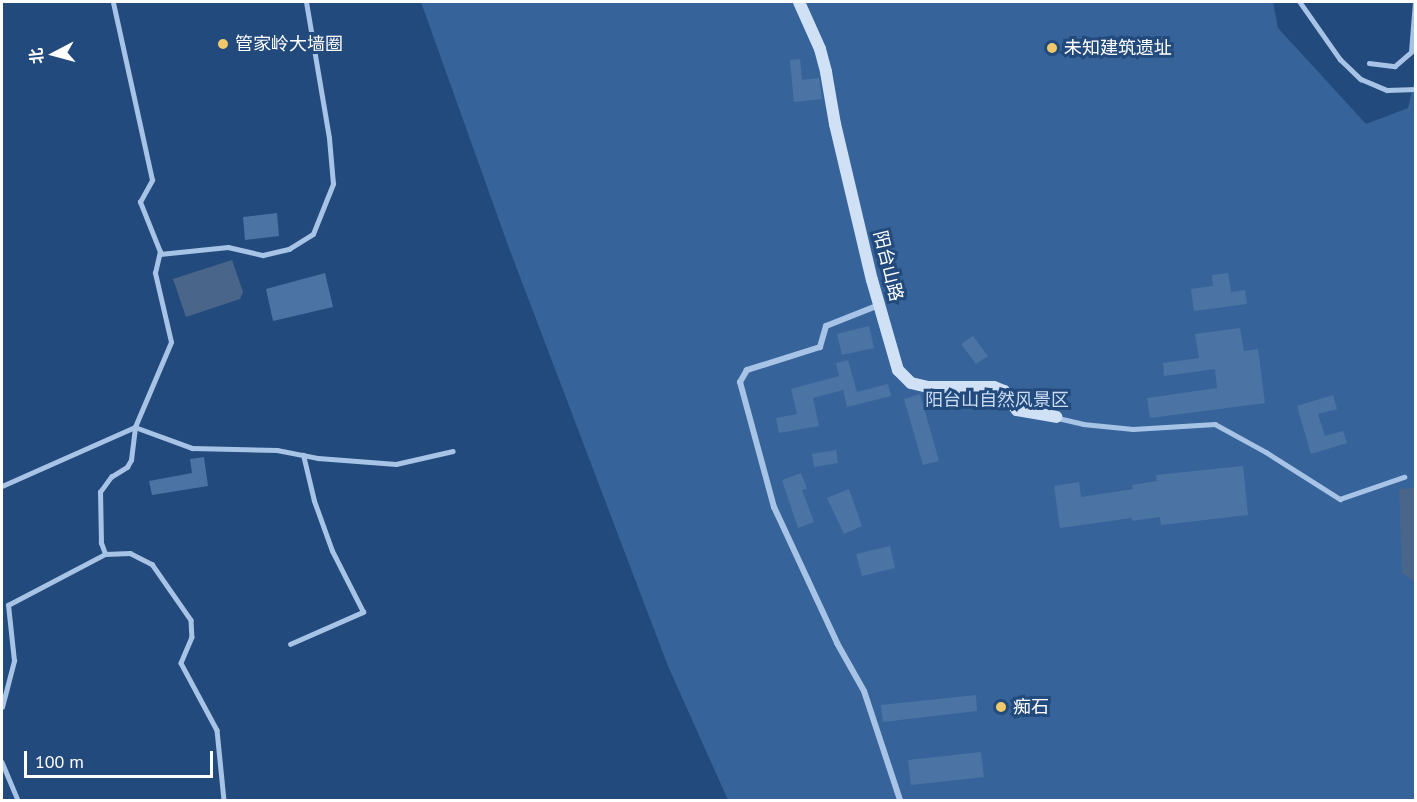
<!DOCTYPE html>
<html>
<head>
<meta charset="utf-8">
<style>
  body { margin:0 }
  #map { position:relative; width:1417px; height:802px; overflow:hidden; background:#234a7c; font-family:"PT Sans","Noto Sans SC",sans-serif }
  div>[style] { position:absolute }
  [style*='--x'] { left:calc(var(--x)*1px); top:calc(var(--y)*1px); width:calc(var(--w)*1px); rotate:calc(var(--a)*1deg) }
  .green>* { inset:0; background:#36649a }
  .water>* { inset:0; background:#49668a }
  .building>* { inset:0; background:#4b74a5 }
  .lane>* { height:4.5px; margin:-2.25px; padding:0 2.25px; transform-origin:2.25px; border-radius:2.25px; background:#a7c3e6 }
  .street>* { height:6px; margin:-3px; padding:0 3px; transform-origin:3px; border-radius:3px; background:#a7c3e6 }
  .secondary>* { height:12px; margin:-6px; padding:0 6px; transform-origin:6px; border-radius:6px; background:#d0e0f5 }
  .dots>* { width:16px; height:16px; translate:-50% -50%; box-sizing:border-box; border:3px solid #234a7c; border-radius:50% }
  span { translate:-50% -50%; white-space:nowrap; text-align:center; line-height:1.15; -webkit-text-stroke:6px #234a7c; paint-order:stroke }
  .poi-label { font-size:18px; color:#fff }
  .left { translate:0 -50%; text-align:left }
  .street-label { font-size:18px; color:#fff }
  .park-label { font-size:18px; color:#caddf4 }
  .frame { position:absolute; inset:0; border:3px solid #fff; pointer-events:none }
  .north { position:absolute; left:24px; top:24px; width:60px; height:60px; -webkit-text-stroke:4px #234a7c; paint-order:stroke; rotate:264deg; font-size:16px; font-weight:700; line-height:24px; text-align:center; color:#fff }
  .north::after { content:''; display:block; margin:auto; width:21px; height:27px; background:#fff; clip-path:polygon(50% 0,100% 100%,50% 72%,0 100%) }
  .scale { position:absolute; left:24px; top:751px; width:189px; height:27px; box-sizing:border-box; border:3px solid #fff; border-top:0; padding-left:8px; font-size:18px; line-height:21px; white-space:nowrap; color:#fff; -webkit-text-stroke:4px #234a7c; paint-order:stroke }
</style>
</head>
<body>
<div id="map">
  <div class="green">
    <div style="clip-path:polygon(421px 2px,1273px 2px,1278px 28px,1366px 124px,1408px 108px,1415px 78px,1415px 800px,728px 800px,668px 666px,509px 248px)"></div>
  </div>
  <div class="water">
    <div style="clip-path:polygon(232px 260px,243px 292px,240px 299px,186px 317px,173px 279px)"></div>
    <div style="clip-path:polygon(1415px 488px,1416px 488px,1415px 582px,1402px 573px,1399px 489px)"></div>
  </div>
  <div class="building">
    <div style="clip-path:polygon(800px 59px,802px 80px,819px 78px,822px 99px,794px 102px,790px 60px)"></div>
    <div style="clip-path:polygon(277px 213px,279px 236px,245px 240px,243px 217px)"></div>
    <div style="clip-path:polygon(325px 273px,333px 307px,273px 321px,266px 289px)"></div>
    <div style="clip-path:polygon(1228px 273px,1231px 292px,1245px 290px,1247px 304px,1194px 311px,1191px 289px,1213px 286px,1212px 275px)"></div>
    <div style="clip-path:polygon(869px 326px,874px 348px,842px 355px,837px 334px)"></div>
    <div style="clip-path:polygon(1240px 328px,1244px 351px,1258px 349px,1265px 403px,1150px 418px,1147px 398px,1217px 388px,1215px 369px,1164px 376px,1163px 363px,1199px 358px,1195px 334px)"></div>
    <div style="clip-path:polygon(973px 336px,988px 356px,976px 364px,961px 344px)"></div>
    <div style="clip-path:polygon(848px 360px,857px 392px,888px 384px,891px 396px,847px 407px,843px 390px,813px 398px,819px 426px,779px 433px,776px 418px,797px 414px,791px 389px,839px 376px,836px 363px)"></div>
    <div style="clip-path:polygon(920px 394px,939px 461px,923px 465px,904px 399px)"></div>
    <div style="clip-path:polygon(1333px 395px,1337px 409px,1318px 414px,1325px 436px,1343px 431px,1347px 443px,1311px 454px,1297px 406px)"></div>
    <div style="clip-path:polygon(836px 450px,838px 463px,814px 467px,812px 454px)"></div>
    <div style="clip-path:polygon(204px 457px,208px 486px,152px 495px,149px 481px,192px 473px,190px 459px)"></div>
    <div style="clip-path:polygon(1243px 466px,1248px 515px,1161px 525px,1160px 517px,1132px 521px,1132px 518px,1060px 528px,1054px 486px,1079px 482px,1081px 497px,1133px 489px,1132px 485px,1157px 481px,1156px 475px)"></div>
    <div style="clip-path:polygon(801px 473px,807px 489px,802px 490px,814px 522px,798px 528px,782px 480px)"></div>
    <div style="clip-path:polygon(849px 489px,862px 526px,844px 534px,827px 498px)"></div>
    <div style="clip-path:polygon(890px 546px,895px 568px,862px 576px,856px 554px)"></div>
    <div style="clip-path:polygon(976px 695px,977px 711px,883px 722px,881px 705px)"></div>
    <div style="clip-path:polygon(981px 752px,984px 777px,911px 785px,908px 760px)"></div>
  </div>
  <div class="lane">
    <div style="--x:1300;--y:2;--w:70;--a:54.9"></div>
    <div style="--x:1340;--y:59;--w:29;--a:44"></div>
    <div style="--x:1361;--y:79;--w:28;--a:23"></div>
    <div style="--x:1387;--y:90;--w:29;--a:-2"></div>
    <div style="--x:1369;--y:63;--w:26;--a:7"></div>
    <div style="--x:1395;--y:66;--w:21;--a:-41"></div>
    <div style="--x:1411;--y:52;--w:50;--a:-85.4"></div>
    <div style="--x:160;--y:254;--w:68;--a:-5.9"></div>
    <div style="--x:228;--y:247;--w:36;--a:13"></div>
    <div style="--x:263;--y:255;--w:27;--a:-13"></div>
    <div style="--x:289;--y:249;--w:28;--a:-32"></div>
    <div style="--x:313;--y:234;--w:54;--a:-68.2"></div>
    <div style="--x:333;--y:184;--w:46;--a:-95"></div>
    <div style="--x:329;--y:138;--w:138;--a:-99.6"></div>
    <div style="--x:1058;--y:418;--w:26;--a:13"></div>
    <div style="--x:1083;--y:424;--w:50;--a:5.7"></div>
    <div style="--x:1133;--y:429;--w:82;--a:-3.5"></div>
    <div style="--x:1215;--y:424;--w:58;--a:28.8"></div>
    <div style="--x:1266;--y:452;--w:88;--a:32.4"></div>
    <div style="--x:1340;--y:499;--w:68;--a:-19"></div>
    <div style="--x:2;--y:486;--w:145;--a:-23.9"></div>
    <div style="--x:135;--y:427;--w:92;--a:-67"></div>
    <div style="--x:171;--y:342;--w:71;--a:-103.1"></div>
    <div style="--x:155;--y:273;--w:22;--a:-77"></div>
    <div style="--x:160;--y:252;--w:54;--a:-111.8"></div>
    <div style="--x:140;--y:202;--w:25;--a:-61"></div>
    <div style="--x:152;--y:180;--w:182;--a:-102.4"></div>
    <div style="--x:105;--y:554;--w:12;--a:-110"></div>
    <div style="--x:101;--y:543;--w:51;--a:-91.1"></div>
    <div style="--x:100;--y:492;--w:19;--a:-54"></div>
    <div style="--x:111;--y:477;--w:19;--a:-32"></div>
    <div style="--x:127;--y:467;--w:8;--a:-60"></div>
    <div style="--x:131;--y:460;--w:33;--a:-83"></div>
    <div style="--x:135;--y:427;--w:61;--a:20.2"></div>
    <div style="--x:192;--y:448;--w:85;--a:1.3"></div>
    <div style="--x:277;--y:450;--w:42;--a:11"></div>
    <div style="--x:318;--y:458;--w:78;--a:4.4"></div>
    <div style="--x:396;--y:464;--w:58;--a:-12.8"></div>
    <div style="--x:290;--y:644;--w:80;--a:-23.7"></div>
    <div style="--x:363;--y:612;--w:68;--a:-116.9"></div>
    <div style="--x:332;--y:551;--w:53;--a:-109.8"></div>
    <div style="--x:314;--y:501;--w:47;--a:-103.4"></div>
    <div style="--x:2;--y:707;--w:48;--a:-75.4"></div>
    <div style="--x:14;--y:661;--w:56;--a:-96.1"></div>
    <div style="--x:8;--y:605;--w:110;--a:-27.7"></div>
    <div style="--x:105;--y:554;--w:25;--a:-2"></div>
    <div style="--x:130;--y:553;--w:25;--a:27"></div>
    <div style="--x:152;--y:564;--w:68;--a:55.1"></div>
    <div style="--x:191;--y:620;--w:17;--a:87"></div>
    <div style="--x:192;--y:637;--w:28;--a:113"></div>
    <div style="--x:181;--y:663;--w:76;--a:61.8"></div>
    <div style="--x:217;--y:730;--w:70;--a:84.3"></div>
    <div style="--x:2;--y:762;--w:41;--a:67.2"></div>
  </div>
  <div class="street">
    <div style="--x:879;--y:305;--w:57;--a:158.4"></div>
    <div style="--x:826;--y:326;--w:22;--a:106"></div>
    <div style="--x:820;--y:347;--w:77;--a:162.5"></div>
    <div style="--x:747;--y:370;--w:14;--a:120"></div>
    <div style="--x:740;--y:382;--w:130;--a:74.8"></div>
    <div style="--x:774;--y:507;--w:150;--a:65.1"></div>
    <div style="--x:837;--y:643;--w:55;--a:60.6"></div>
    <div style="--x:864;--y:691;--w:115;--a:71.7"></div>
  </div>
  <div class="secondary">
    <div style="--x:799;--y:2;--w:51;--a:65.9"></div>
    <div style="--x:820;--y:49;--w:24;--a:75"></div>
    <div style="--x:826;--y:72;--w:53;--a:80.2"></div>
    <div style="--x:835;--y:124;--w:160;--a:76.7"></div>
    <div style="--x:872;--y:280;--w:94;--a:73.9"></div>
    <div style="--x:898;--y:370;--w:18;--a:45"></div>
    <div style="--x:911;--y:383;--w:18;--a:13"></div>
    <div style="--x:929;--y:387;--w:65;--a:0"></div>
    <div style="--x:994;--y:387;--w:11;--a:22"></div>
    <div style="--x:1004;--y:391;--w:23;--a:56"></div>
    <div style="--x:1017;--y:410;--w:40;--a:10"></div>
  </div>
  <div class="dots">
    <div style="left:223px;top:44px;background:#f1c96a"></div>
    <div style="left:1052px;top:48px;background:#f1c96a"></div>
    <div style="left:1001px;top:707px;background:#f1c96a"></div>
  </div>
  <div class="poi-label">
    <span class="left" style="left:235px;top:44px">管家岭大墙圈</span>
    <span class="left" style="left:1064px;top:48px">未知建筑遗址</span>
    <span class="left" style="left:1013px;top:707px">痴石</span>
  </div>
  <div class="street-label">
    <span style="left:888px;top:266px;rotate:76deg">阳台山路</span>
  </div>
  <div class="park-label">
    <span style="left:997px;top:400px">阳台山自然风景区</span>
  </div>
  <div class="frame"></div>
  <div class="north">北</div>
  <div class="scale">100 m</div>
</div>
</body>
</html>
